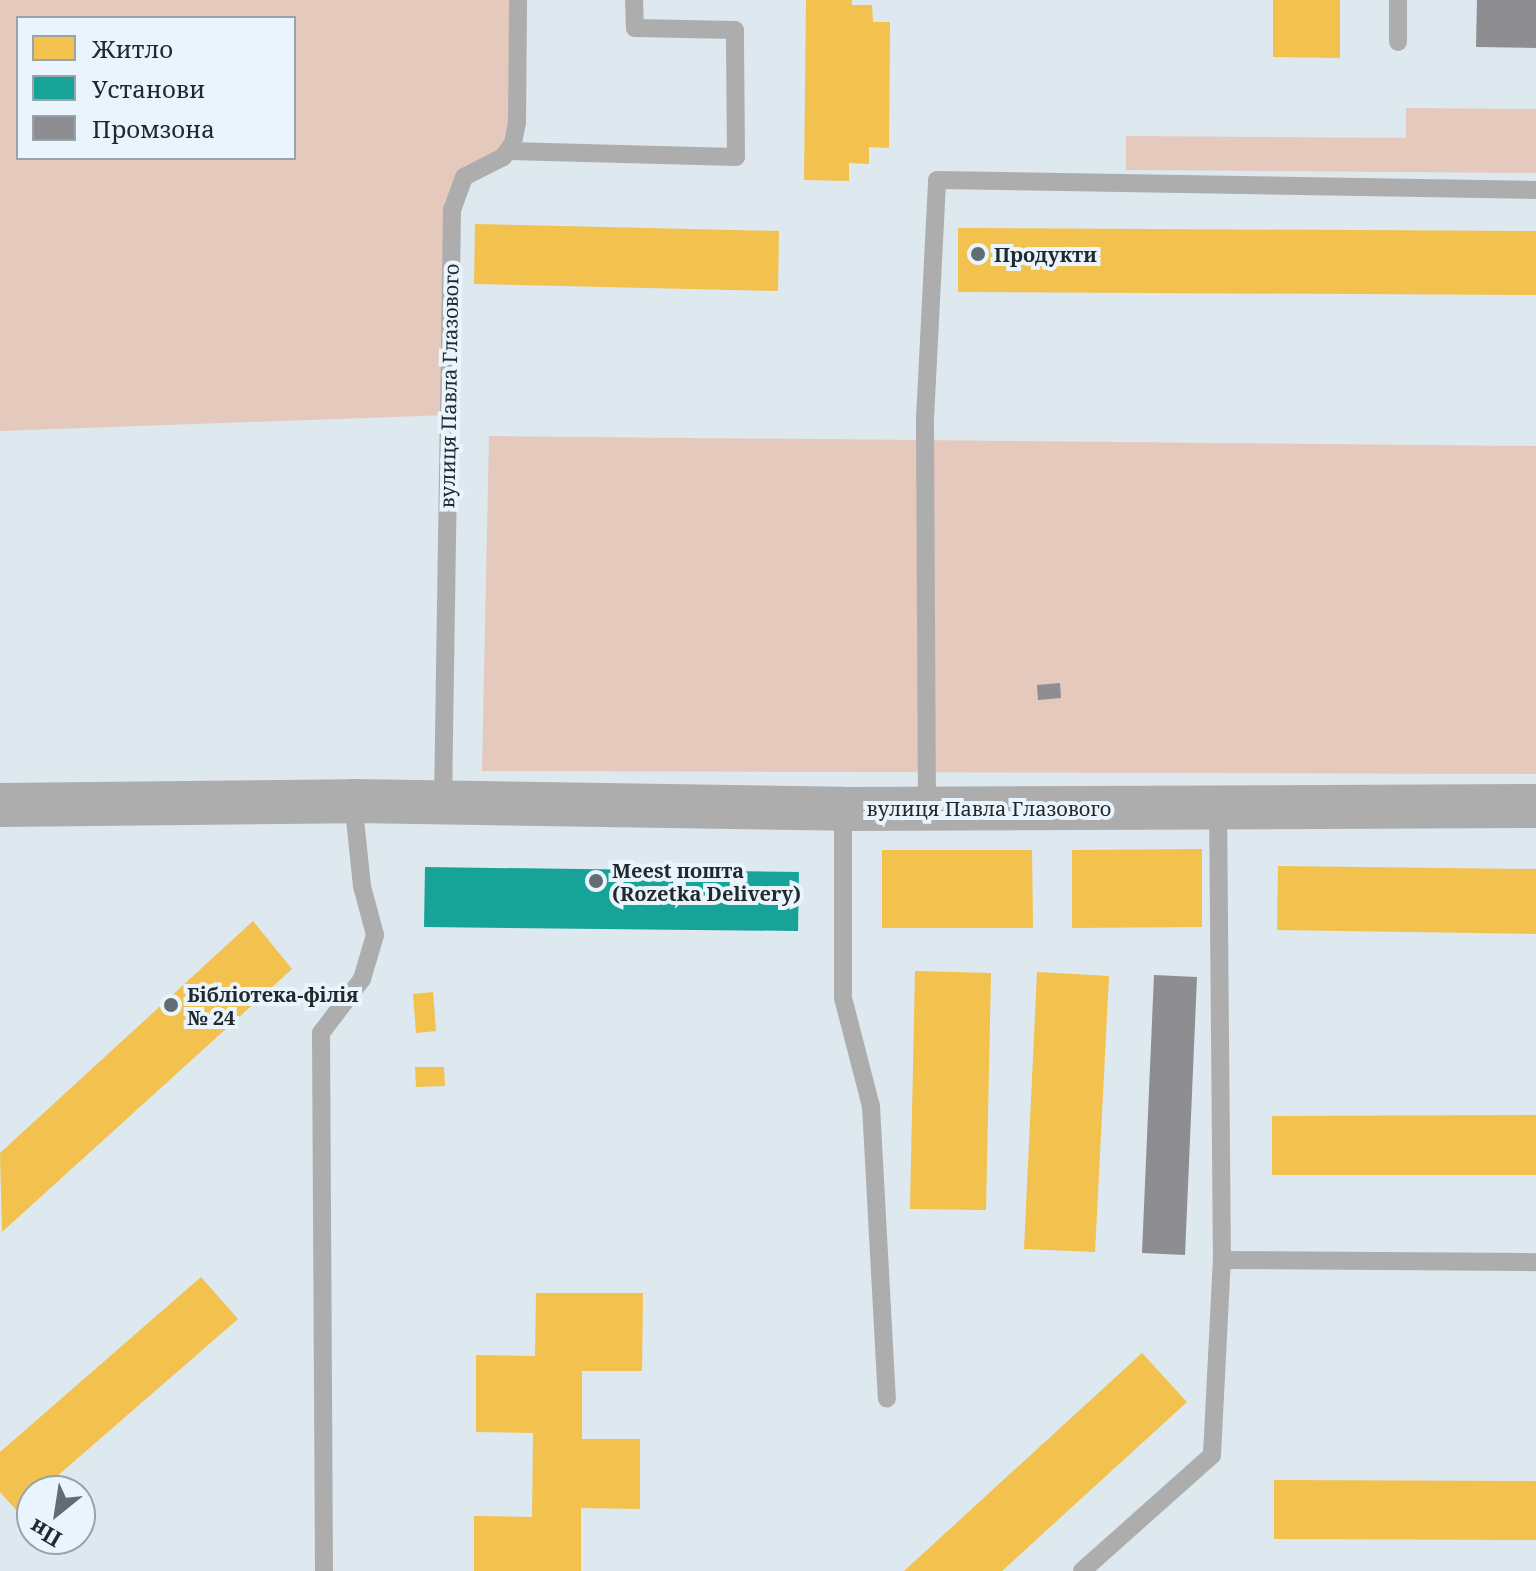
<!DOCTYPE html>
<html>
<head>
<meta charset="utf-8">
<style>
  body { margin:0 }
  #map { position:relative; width:1536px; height:1571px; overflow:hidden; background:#dde8ef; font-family:"Noto Serif",serif }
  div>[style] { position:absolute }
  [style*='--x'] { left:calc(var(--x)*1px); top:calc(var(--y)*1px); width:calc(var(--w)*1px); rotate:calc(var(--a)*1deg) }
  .green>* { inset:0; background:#e6c9bd }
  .homes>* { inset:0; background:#f2c14e }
  .public>* { inset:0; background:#17a398 }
  .industry>* { inset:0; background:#8d8d92 }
  .service>* { height:18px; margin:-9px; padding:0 9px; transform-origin:9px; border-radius:9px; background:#aeadae }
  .tertiary>* { height:44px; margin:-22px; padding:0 22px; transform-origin:22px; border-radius:22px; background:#aeadae }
  .dots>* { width:22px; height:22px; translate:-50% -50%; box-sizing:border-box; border:4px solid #e9f4fd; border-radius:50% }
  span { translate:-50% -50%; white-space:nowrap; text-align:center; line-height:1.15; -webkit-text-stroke:8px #e9f4fd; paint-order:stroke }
  .poi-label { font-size:20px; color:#21292e; font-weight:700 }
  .left { translate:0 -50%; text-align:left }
  .street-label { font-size:20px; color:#21292e }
  .legend { position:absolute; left:16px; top:16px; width:280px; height:144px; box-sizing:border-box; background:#e9f4fd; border:2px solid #99a3aa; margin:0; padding:10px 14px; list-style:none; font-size:24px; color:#21292e }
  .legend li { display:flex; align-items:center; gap:16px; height:40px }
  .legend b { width:40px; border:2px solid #99a3aa }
  .north { position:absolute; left:16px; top:1475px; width:80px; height:80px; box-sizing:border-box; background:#e9f4fd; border:2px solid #99a3aa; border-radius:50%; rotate:210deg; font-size:22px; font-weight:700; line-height:32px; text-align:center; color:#21292e }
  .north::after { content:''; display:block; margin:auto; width:28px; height:36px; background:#636c72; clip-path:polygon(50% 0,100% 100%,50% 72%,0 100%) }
</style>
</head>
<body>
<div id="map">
  <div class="green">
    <div style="clip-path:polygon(evenodd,0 0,518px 0,513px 143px,459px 185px,448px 415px,0 431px,0 0,18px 18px,294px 18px,294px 158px,18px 158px,18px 18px)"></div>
    <div style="clip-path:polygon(1406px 108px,1536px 109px,1536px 173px,1126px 170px,1126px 136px,1406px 138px)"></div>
    <div style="clip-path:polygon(489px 436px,1536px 446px,1536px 774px,482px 771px)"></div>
  </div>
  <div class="homes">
    <div style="clip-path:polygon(806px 0,852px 0,852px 5px,872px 5px,873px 22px,890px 22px,889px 148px,869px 147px,869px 164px,849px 163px,849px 181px,804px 180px)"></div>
    <div style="clip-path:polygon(1273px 0,1340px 0,1340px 58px,1273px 57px)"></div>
    <div style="clip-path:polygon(475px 224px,779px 231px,778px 291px,474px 284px)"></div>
    <div style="clip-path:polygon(958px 228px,1536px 231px,1536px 295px,958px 292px)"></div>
    <div style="clip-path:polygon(1202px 849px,1202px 927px,1072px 928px,1072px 850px)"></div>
    <div style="clip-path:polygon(882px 850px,1032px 850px,1033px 928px,882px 928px)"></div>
    <div style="clip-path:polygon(1278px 866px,1536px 869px,1536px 934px,1277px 930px)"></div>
    <div style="clip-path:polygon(253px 921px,292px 969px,2px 1232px,0 1153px)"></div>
    <div style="clip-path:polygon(915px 971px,991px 973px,986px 1210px,910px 1209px)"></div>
    <div style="clip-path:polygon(1037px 972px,1109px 976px,1095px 1252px,1024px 1249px)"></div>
    <div style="clip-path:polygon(433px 992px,436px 1031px,416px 1033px,413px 994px)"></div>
    <div style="clip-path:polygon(415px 1067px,444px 1067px,445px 1086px,416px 1087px)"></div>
    <div style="clip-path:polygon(1536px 1115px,1536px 1175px,1272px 1175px,1272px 1116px)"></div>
    <div style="clip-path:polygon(201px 1277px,238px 1319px,40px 1491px,32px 1491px,32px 1498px,17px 1511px,0 1492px,0 1452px)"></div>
    <div style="clip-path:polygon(536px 1293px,643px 1293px,642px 1371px,582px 1371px,582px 1439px,640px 1439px,640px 1509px,581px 1508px,581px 1571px,474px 1571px,474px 1516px,532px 1517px,533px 1433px,476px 1432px,476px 1355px,535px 1356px)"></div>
    <div style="clip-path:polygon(1142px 1353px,1187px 1402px,1002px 1571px,904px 1571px)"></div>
    <div style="clip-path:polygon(1274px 1480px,1536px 1481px,1536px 1540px,1274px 1539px)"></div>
  </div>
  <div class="public">
    <div style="clip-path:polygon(425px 867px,799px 872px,798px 931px,424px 927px)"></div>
  </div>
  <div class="industry">
    <div style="clip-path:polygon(1477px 0,1536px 0,1536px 48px,1476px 47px)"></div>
    <div style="clip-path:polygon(1060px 683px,1061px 698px,1038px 700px,1037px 685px)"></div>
    <div style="clip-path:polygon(1154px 975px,1197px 977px,1185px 1255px,1142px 1253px)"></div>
  </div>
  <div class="service">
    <div style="--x:1398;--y:0;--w:42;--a:90"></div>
    <div style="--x:509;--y:151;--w:227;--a:1.5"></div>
    <div style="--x:736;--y:157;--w:127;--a:-90.5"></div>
    <div style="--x:735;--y:30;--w:100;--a:-178.9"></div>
    <div style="--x:635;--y:28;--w:28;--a:-92"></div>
    <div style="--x:443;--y:803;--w:593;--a:-89.13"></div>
    <div style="--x:452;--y:210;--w:35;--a:-70"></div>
    <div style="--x:464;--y:177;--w:44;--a:-27.1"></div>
    <div style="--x:503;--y:157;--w:17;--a:-54"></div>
    <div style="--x:513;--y:143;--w:20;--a:-79"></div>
    <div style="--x:517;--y:123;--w:123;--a:-89.5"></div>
    <div style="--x:1218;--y:806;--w:454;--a:89.5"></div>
    <div style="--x:1222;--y:1260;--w:314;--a:0.4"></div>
    <div style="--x:927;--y:809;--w:390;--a:-90.3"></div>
    <div style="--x:925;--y:419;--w:239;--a:-87.1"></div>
    <div style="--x:937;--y:180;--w:599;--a:0.96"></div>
    <div style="--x:843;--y:810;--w:188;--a:90"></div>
    <div style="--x:843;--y:998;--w:112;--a:75.5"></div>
    <div style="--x:871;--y:1106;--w:293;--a:86.9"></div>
    <div style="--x:324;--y:1571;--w:538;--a:-90.32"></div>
    <div style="--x:321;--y:1033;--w:68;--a:-52.8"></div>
    <div style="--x:362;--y:979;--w:46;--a:-73.5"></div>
    <div style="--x:375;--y:935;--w:51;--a:-104.9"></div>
    <div style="--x:362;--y:886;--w:85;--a:-96"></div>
    <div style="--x:1082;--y:1571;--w:174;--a:-41.7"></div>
    <div style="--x:1212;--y:1455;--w:195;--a:-87.1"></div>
  </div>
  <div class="tertiary">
    <div style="--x:0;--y:805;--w:353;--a:-0.6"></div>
    <div style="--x:353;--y:801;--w:490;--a:0.9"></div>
    <div style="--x:843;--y:809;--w:693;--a:-0.25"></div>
  </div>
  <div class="dots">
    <div style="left:978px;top:254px;background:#636c72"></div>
    <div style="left:596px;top:881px;background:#636c72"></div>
    <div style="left:171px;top:1005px;background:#636c72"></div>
  </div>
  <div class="poi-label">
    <span class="left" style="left:994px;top:254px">Продукти</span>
    <span class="left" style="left:612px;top:882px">Meest пошта<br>(Rozetka Delivery)</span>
    <span class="left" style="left:187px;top:1006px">Бібліотека-філія<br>№ 24</span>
  </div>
  <div class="street-label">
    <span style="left:449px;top:386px;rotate:-89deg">вулиця Павла Глазового</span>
    <span style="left:989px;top:808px">вулиця Павла Глазового</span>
  </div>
  <ul class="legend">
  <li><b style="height:22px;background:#f2c14e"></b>Житло</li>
  <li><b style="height:22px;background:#17a398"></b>Установи</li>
  <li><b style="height:22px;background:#8d8d92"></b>Промзона</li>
  </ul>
  <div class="north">Пн</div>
</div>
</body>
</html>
